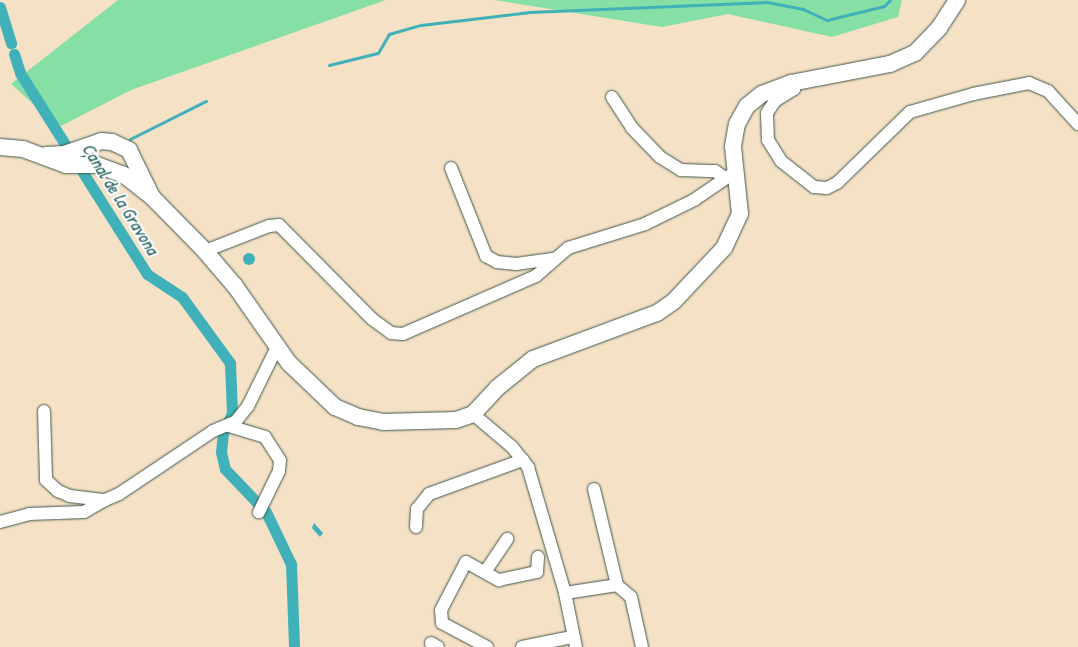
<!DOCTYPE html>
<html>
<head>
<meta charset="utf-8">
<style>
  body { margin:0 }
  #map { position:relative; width:1078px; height:647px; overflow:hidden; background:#f5e1c6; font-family:"Patrick Hand",sans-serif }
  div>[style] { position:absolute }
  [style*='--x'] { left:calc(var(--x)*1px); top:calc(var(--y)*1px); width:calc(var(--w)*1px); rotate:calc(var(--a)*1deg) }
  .green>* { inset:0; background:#86e0a5 }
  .water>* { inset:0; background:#41b1b9 }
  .round { border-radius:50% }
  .stream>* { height:3px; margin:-1.5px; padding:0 1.5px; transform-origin:1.5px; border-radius:1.5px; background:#41b1b9 }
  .canal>* { height:11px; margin:-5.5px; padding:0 5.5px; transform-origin:5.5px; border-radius:5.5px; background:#41b1b9 }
  .roads { filter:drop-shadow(0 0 1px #3f564a) drop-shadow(0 0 1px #3f564a) }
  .minor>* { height:12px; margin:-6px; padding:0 6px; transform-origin:6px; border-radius:6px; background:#fff }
  .tertiary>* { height:16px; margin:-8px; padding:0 8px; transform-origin:8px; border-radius:8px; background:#fff }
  span { translate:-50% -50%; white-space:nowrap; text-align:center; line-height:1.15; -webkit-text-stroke:4px #fff; paint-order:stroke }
  .water-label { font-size:18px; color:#2b6663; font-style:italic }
</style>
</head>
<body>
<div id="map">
  <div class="green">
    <div style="clip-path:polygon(118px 0,386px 0,131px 90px,59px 127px,11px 84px)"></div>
    <div style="clip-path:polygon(494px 0,902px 0,898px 17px,832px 37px,728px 14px,662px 27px)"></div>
  </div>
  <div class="water">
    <div class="round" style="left:243px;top:253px;width:12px;height:12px"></div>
    <div style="clip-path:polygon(314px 523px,323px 533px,320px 537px,312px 528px)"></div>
  </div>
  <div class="stream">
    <div style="--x:329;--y:65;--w:50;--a:-13.8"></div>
    <div style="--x:378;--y:53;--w:22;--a:-60"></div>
    <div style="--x:389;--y:34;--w:33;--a:-16"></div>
    <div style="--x:421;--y:25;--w:110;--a:-6.8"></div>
    <div style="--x:530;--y:12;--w:237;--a:-2.4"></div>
    <div style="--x:767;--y:2;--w:37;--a:11"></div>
    <div style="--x:803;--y:9;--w:26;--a:25"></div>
    <div style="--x:827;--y:20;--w:59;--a:-13.8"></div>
    <div style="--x:884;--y:6;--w:8;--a:-45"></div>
    <div style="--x:130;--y:139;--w:85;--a:-26.6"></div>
  </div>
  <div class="canal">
    <div style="--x:0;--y:7;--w:38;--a:73"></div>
    <div style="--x:14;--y:54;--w:20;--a:72"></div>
    <div style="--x:20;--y:73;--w:238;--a:57.7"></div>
    <div style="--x:147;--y:274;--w:42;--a:33.3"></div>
    <div style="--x:182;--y:297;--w:82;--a:54"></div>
    <div style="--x:230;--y:363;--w:50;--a:87.7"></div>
    <div style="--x:232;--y:413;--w:22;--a:114"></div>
    <div style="--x:223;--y:433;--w:19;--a:96"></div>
    <div style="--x:221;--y:452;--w:17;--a:77"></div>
    <div style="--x:225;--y:469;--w:59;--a:46.4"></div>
    <div style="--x:266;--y:512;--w:58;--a:64.3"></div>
    <div style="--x:291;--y:564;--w:83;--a:87.9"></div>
  </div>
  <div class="roads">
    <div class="minor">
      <div style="--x:791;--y:83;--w:7;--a:63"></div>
      <div style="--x:794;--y:89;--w:22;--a:148"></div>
      <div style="--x:775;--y:101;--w:14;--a:124"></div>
      <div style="--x:767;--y:113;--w:27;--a:88"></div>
      <div style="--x:768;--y:140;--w:25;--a:58"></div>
      <div style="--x:781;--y:161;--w:42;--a:38.2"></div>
      <div style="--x:814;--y:187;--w:13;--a:4"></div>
      <div style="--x:827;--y:188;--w:11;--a:-27"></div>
      <div style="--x:837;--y:183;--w:102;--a:-44.2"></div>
      <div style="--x:910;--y:112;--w:66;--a:-15.9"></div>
      <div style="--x:973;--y:94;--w:57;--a:-11.1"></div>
      <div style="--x:1029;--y:83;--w:21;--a:23"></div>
      <div style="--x:1048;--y:91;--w:45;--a:47.7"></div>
      <div style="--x:612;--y:97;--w:37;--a:57"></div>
      <div style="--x:632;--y:128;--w:40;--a:46"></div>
      <div style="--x:660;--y:157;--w:25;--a:32"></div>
      <div style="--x:681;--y:170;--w:34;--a:2"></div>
      <div style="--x:715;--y:171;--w:12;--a:35"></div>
      <div style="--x:451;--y:168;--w:95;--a:68.3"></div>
      <div style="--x:486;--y:256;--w:13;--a:29"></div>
      <div style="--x:497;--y:262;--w:19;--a:6"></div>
      <div style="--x:516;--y:264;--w:37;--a:-8"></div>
      <div style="--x:205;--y:251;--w:69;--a:-21.3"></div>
      <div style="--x:269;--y:226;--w:10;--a:-6"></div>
      <div style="--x:279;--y:225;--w:132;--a:45.3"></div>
      <div style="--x:372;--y:319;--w:24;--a:36"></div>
      <div style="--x:391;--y:333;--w:12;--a:5"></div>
      <div style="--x:403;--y:334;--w:145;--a:-23.6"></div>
      <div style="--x:536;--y:276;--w:43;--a:-41.2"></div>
      <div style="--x:568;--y:248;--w:81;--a:-17.3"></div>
      <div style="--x:645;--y:224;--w:55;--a:-26.1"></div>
      <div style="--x:694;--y:200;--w:50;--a:-34.3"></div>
      <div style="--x:44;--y:411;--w:69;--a:88.3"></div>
      <div style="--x:46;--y:480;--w:16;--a:43"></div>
      <div style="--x:58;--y:491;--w:13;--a:23"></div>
      <div style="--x:70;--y:496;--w:35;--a:7"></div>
      <div style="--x:105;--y:500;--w:15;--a:-23"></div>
      <div style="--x:119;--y:494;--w:113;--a:-33.8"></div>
      <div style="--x:213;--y:431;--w:25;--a:-23"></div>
      <div style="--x:236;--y:421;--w:19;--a:-51"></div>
      <div style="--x:248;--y:406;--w:66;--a:-63.8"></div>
      <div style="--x:473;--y:414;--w:51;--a:40.2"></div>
      <div style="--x:512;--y:447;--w:26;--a:51"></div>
      <div style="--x:528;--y:467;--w:131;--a:73.6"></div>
      <div style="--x:565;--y:593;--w:55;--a:78.5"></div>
      <div style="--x:229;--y:426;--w:38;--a:17"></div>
      <div style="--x:265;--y:437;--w:27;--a:57"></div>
      <div style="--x:280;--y:460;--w:11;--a:95"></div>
      <div style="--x:279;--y:471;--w:46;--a:116"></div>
      <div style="--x:594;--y:489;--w:99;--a:76.5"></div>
      <div style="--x:617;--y:585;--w:18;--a:41"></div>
      <div style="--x:631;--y:597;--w:51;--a:77.6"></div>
      <div style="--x:0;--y:522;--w:30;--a:-15"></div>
      <div style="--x:29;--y:514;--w:55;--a:-2.1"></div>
      <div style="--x:84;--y:512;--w:24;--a:-30"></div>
      <div style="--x:416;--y:527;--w:18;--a:-87"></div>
      <div style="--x:417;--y:509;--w:19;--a:-51"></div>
      <div style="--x:429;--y:494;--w:100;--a:-19.9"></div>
      <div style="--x:485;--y:572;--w:40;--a:-56"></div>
      <div style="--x:565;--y:593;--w:53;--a:-8.7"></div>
      <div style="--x:431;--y:643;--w:8;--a:30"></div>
      <div style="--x:487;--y:647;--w:51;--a:-151.9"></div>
      <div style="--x:442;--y:623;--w:13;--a:-94"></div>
      <div style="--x:441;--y:610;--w:54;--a:-62.5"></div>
      <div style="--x:466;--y:562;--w:38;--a:29"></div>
      <div style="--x:499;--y:580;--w:39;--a:-12"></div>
      <div style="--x:537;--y:572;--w:15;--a:-86"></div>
      <div style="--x:522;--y:647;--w:51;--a:-11.3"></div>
    </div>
    <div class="tertiary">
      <div style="--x:0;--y:147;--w:23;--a:5"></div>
      <div style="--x:23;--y:149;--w:46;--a:20.4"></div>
      <div style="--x:66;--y:165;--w:31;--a:0"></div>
      <div style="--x:97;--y:165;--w:29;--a:20"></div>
      <div style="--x:124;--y:175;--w:36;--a:38"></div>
      <div style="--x:152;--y:197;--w:76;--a:45.5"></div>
      <div style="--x:205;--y:251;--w:46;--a:49.4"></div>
      <div style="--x:235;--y:286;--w:94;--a:55"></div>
      <div style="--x:289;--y:363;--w:64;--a:43.7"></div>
      <div style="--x:335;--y:407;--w:25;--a:23"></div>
      <div style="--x:358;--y:417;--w:25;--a:11"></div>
      <div style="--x:383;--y:422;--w:73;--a:-1.6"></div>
      <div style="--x:456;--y:420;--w:18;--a:-19"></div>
      <div style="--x:473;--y:414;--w:35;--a:-47"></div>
      <div style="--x:497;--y:388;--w:46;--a:-38.9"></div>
      <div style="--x:533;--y:359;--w:132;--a:-20.4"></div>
      <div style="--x:657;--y:313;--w:21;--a:-35"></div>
      <div style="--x:674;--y:301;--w:73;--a:-46.7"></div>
      <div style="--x:724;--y:248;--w:38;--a:-65"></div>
      <div style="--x:740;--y:214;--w:68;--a:-95.9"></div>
      <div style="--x:733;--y:146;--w:22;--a:-80"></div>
      <div style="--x:737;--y:124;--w:21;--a:-61"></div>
      <div style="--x:747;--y:106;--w:19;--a:-39"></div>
      <div style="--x:762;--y:94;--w:31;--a:-21"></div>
      <div style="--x:791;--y:83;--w:101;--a:-10.9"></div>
      <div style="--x:890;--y:64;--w:27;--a:-24"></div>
      <div style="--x:915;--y:53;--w:35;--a:-46"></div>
      <div style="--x:939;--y:28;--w:33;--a:-57"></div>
      <div style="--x:46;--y:155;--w:18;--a:-3"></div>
      <div style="--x:64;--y:154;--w:39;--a:-19"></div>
      <div style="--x:101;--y:141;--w:11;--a:5"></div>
      <div style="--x:112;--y:142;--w:19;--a:25"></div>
      <div style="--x:129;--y:150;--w:52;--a:63.9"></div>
    </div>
  </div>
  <div class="water-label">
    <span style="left:120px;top:199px;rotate:58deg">Canal de la Gravona</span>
  </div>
</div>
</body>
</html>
